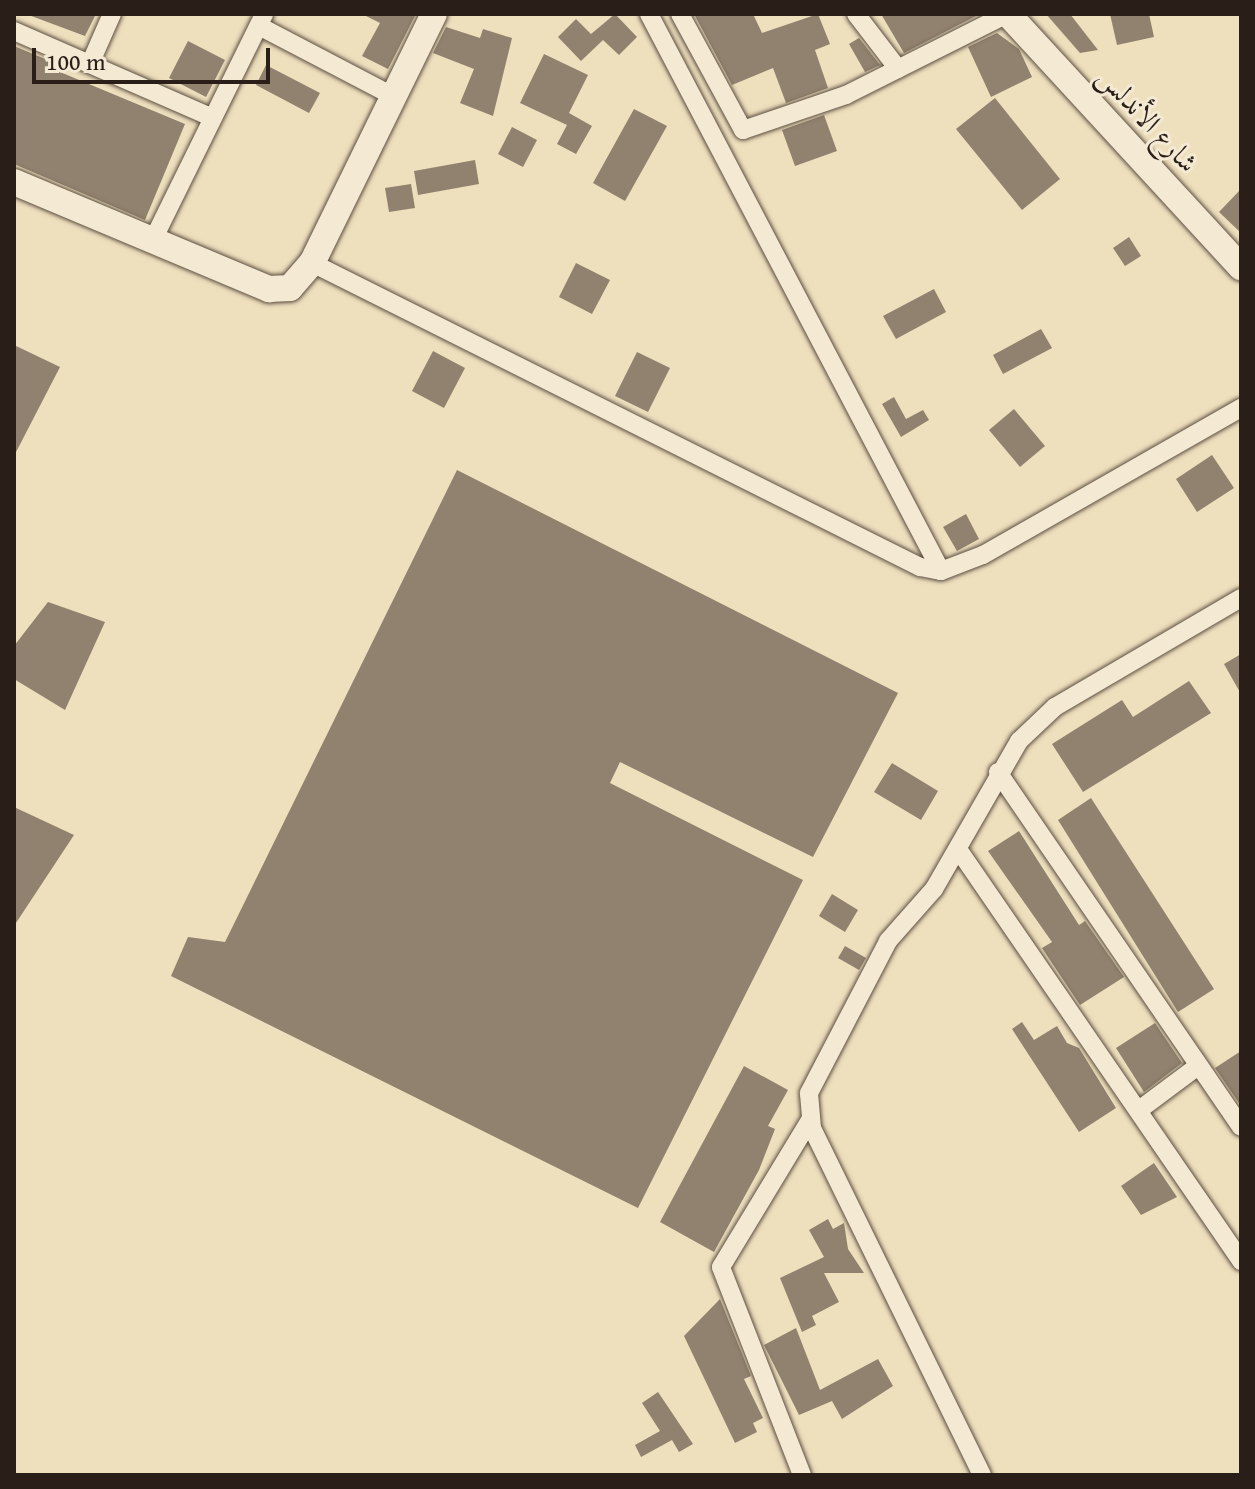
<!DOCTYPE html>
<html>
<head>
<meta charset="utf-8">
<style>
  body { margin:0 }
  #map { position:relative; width:1255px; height:1489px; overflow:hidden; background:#eedfbd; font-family:"Gentium Book Plus",Amiri,serif }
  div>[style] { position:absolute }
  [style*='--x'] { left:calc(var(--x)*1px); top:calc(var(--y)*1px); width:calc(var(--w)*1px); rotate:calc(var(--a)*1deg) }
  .building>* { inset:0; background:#90826e }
  .roads { filter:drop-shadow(0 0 2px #5b4e41) drop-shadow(0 0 2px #5b4e41) }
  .street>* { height:18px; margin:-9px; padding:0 9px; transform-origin:9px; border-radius:9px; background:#f4ead4 }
  .secondary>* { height:26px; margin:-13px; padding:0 13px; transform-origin:13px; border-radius:13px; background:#f4ead4 }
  span { translate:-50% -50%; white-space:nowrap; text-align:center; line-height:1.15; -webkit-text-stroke:6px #f4ead4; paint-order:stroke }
  .street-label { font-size:28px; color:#2a1e18 }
  .frame { position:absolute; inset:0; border:16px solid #2a1e18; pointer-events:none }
  .scale { position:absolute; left:32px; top:48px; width:238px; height:36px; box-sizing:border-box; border:4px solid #2a1e18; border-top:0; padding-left:10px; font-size:24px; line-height:28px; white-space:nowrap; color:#2a1e18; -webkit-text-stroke:6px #f4ead4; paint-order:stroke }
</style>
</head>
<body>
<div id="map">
  <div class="building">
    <div style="clip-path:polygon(26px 14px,96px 14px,85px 36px)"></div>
    <div style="clip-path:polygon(362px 14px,416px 14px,388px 69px,362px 56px,380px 23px)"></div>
    <div style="clip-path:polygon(615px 14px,637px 37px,619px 55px,603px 40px,581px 61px,558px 37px,576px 19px,591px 34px)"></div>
    <div style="clip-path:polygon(694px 14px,753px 14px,762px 33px,818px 14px,830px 44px,815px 50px,828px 88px,786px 103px,773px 68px,732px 85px)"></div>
    <div style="clip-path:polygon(881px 14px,980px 14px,904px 53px)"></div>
    <div style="clip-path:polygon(1046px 14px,1070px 14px,1098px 50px,1080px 53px)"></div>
    <div style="clip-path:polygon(1110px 14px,1149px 14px,1154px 37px,1117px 45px)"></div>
    <div style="clip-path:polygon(446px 27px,480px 38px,483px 29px,512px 38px,493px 116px,460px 103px,474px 69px,433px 53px)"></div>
    <div style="clip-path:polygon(997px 33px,1019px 49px,1032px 77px,991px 97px,968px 47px)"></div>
    <div style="clip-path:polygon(859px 38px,880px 65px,865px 72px,849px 44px)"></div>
    <div style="clip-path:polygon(188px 41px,225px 60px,206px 97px,169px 78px)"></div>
    <div style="clip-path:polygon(14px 46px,50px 61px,48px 67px,185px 124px,145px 220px,14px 164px)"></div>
    <div style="clip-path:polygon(544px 54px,588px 75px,569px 113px,592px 126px,576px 154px,557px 144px,567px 125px,520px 103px)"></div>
    <div style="clip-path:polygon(266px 65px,320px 93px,309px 113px,256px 85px)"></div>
    <div style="clip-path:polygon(995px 98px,1060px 179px,1022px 210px,956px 129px)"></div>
    <div style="clip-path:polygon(634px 109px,667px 126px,625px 201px,593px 183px)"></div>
    <div style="clip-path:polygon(824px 115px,837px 151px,795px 166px,782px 130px)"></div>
    <div style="clip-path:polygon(512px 127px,537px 140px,523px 167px,498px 154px)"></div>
    <div style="clip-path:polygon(475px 160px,479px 184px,418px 195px,414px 171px)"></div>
    <div style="clip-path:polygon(411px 184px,415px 208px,389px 212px,385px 188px)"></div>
    <div style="clip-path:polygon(1241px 189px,1241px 233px,1219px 212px)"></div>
    <div style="clip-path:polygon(1129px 237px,1141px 256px,1125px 266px,1113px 248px)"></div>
    <div style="clip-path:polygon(576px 263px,610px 280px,592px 314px,559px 297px)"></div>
    <div style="clip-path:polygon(934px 289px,946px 312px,896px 339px,883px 316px)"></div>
    <div style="clip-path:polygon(1041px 329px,1052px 348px,1003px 374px,993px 355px)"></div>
    <div style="clip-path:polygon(14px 345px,60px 367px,14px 456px)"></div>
    <div style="clip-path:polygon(433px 351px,465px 368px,444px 408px,412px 391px)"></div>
    <div style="clip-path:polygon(637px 352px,670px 368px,648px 412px,615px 396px)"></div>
    <div style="clip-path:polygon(894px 397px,906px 419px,923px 410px,929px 420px,901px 437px,882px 404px)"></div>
    <div style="clip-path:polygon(1014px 409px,1045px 446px,1020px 467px,989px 430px)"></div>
    <div style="clip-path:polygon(1212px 455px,1234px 488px,1197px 512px,1176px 479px)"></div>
    <div style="clip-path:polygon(457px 470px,898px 693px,813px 857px,620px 762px,610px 783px,803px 880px,638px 1208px,171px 976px,188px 937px,225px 942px)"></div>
    <div style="clip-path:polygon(966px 514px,979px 539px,957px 551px,943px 527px)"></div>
    <div style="clip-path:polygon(48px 602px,105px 622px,65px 710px,14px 679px,14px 646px)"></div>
    <div style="clip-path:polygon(1241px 654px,1241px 694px,1224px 664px)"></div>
    <div style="clip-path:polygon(1189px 681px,1211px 713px,1083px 792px,1052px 744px,1122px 700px,1133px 717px)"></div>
    <div style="clip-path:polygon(892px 763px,938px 791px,921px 820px,874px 792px)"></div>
    <div style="clip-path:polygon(1091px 798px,1214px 989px,1178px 1012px,1058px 820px)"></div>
    <div style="clip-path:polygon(14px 807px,74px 835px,14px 926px)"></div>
    <div style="clip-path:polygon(1019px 831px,1079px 925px,1085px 921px,1124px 977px,1080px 1005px,1042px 948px,1052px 942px,988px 851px)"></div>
    <div style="clip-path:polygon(832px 894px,858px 910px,845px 932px,819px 916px)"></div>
    <div style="clip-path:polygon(845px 946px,866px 958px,859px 970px,838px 958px)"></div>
    <div style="clip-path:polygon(1022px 1022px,1034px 1040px,1057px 1026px,1067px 1043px,1079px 1048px,1116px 1108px,1079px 1132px,1012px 1029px)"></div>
    <div style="clip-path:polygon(1155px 1023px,1182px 1063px,1144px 1092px,1116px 1048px)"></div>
    <div style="clip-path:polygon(1241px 1051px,1241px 1106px,1215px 1068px)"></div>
    <div style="clip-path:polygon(744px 1066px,788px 1090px,768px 1126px,775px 1129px,759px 1170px,714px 1252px,660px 1222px)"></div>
    <div style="clip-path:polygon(1154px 1163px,1177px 1197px,1141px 1215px,1121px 1186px)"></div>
    <div style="clip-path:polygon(828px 1219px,833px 1229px,844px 1223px,848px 1249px,864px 1273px,824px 1273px,839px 1302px,812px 1316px,816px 1325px,802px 1332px,780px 1278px,824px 1257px,809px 1230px)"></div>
    <div style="clip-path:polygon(720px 1299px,751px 1376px,744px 1379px,763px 1418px,753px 1423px,757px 1432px,735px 1443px,684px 1336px)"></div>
    <div style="clip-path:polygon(796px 1328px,820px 1390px,878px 1359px,893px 1386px,842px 1419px,832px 1401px,799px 1415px,764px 1345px)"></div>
    <div style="clip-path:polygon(658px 1392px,693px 1444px,679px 1452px,672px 1440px,641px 1457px,635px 1445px,660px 1431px,642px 1403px)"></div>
  </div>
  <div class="roads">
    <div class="street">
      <div style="--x:649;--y:14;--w:629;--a:62.33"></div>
      <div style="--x:680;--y:14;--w:132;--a:61.5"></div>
      <div style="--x:743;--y:130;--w:109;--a:-18.8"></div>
      <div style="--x:846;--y:95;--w:180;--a:-26.7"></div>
      <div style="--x:856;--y:14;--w:69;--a:52.6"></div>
      <div style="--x:259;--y:26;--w:153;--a:27.6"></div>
      <div style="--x:14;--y:31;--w:217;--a:23.6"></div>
      <div style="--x:90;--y:64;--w:55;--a:-66.3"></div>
      <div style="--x:153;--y:240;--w:252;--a:-63.8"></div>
      <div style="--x:312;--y:263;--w:680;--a:26.57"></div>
      <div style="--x:920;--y:567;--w:21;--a:11"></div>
      <div style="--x:941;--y:571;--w:45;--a:-20.9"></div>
      <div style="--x:983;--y:555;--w:297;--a:-29.7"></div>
      <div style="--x:998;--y:772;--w:430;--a:55.6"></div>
      <div style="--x:958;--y:849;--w:500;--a:55.5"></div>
      <div style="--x:1139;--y:1110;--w:74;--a:-36.7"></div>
      <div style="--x:802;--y:1475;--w:223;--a:-111.3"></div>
      <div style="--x:721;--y:1267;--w:172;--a:-58.8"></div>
      <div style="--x:982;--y:1475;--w:386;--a:-116.1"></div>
      <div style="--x:812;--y:1128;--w:35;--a:-95"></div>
      <div style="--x:809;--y:1093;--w:171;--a:-62.5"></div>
      <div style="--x:888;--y:941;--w:69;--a:-48.5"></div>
      <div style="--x:934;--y:889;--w:171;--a:-60.1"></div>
      <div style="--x:1019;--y:741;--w:50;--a:-43.4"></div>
      <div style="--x:1055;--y:707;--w:216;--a:-30.4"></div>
    </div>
    <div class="secondary">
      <div style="--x:1008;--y:14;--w:344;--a:47.4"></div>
      <div style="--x:14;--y:182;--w:277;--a:22.8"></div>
      <div style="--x:269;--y:289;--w:21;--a:-3"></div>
      <div style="--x:290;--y:288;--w:33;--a:-49"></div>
      <div style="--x:312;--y:263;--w:277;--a:-63.9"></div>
    </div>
  </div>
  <div class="street-label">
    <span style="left:1148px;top:119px;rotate:47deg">شارع الأندلس</span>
  </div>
  <div class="frame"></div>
  <div class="scale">100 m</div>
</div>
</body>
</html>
